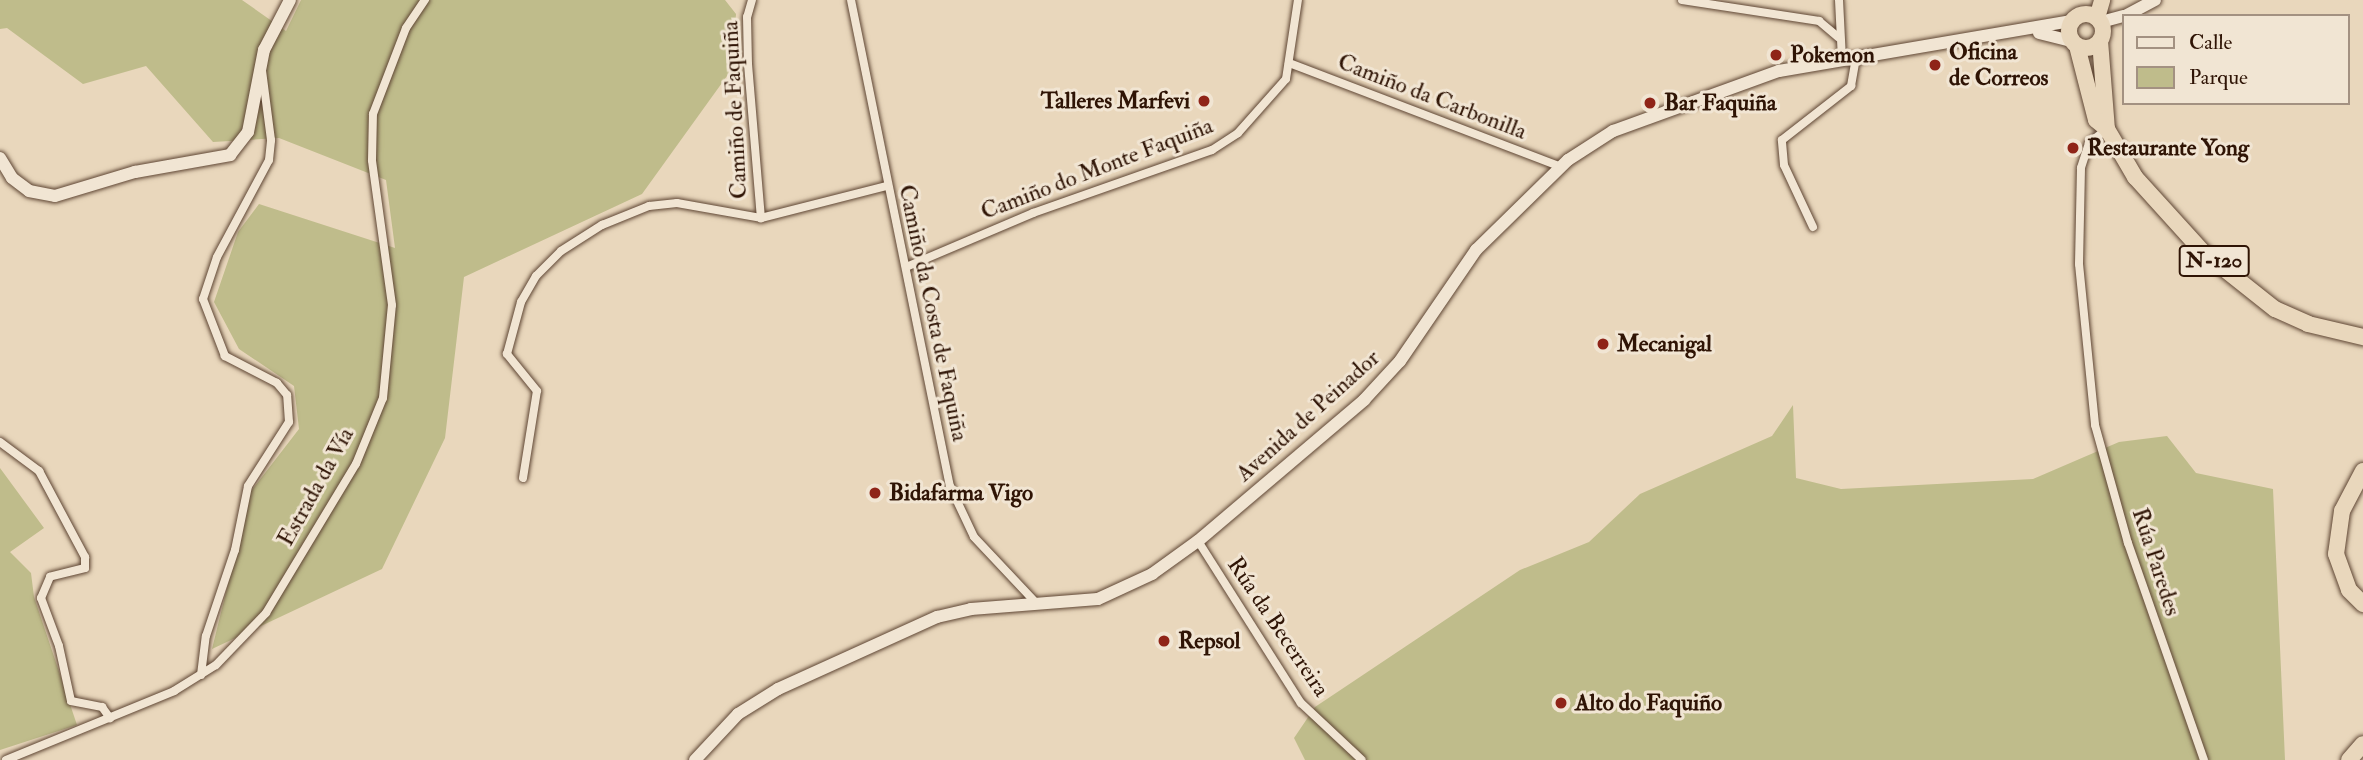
<!DOCTYPE html>
<html>
<head>
<meta charset="utf-8">
<style>
  body { margin:0 }
  #map { position:relative; width:2363px; height:760px; overflow:hidden; background:#e9d7bc; font-family:"IM FELL Double Pica",serif }
  div>[style] { position:absolute }
  [style*='--x'] { left:calc(var(--x)*1px); top:calc(var(--y)*1px); width:calc(var(--w)*1px); rotate:calc(var(--a)*1deg) }
  .green>* { inset:0; background:#bfbc8b }
  .roads { filter:drop-shadow(0 0 2px #5e4533) drop-shadow(0 0 2px #5e4533) }
  .street>* { height:8px; margin:-4px; padding:0 4px; transform-origin:4px; border-radius:4px; background:#f1e5d3 }
  .secondary>* { height:12px; margin:-6px; padding:0 6px; transform-origin:6px; border-radius:6px; background:#f1e5d3 }
  .highway>* { height:16px; margin:-8px; padding:0 8px; transform-origin:8px; border-radius:8px; background:#e9d7bc }
  .highway>.ring { margin:-8px; padding:0; box-sizing:content-box; background:none; border:16px solid #e9d7bc; border-radius:50% }
  .dots>* { width:19px; height:19px; translate:-50% -50%; box-sizing:border-box; border:4px solid #f1e5d3; border-radius:50% }
  span { translate:-50% -50%; white-space:nowrap; text-align:center; line-height:1.15; -webkit-text-stroke:6px #f1e5d3; paint-order:stroke }
  .shield-label span { padding:2px 5px; background:#f1e5d3; border:2px solid; border-radius:5px; -webkit-text-stroke-width:0 }
  .shield-label { font-size:21px; color:#2f1405; font-weight:700 }
  .poi-label { font-size:23px; color:#2f1405; font-weight:700 }
  .left { translate:0 -50%; text-align:left }
  .right { translate:-100% -50%; text-align:right }
  .street-label { font-size:23px; color:#2f1405 }
  .legend { position:absolute; left:2122px; top:14px; width:228px; height:91px; box-sizing:border-box; background:#f1e5d3; border:2px solid #a39181; margin:0; padding:9px 12px; list-style:none; font-size:21px; color:#2f1405 }
  .legend li { display:flex; align-items:center; gap:14px; height:35px }
  .legend b { width:35px; border:2px solid #a39181 }
</style>
</head>
<body>
<div id="map">
  <div class="green">
    <div style="clip-path:polygon(0 0,242px 0,286px 31px,301px 0,725px 0,736px 14px,732px 69px,642px 194px,464px 277px,445px 438px,382px 569px,212px 649px,251px 491px,299px 429px,294px 386px,239px 349px,214px 302px,238px 232px,259px 204px,395px 248px,386px 180px,279px 138px,213px 142px,146px 66px,83px 84px,7px 28px,0 29px)"></div>
    <div style="clip-path:polygon(1793px 405px,1796px 478px,1841px 489px,2033px 479px,2119px 442px,2167px 436px,2196px 473px,2273px 489px,2285px 760px,1305px 760px,1294px 738px,1315px 707px,1520px 570px,1589px 542px,1640px 494px,1772px 436px)"></div>
    <div style="clip-path:polygon(0 468px,44px 528px,10px 552px,31px 573px,34px 597px,77px 725px,0 750px)"></div>
  </div>
  <div class="roads">
    <div class="street">
      <div style="--x:752;--y:0;--w:18;--a:106"></div>
      <div style="--x:747;--y:17;--w:47;--a:88.8"></div>
      <div style="--x:748;--y:64;--w:155;--a:85.2"></div>
      <div style="--x:851;--y:0;--w:496;--a:78.5"></div>
      <div style="--x:950;--y:486;--w:56;--a:64.8"></div>
      <div style="--x:974;--y:537;--w:93;--a:46.7"></div>
      <div style="--x:1682;--y:0;--w:139;--a:8.7"></div>
      <div style="--x:1819;--y:21;--w:25;--a:40"></div>
      <div style="--x:1839;--y:0;--w:59;--a:87.1"></div>
      <div style="--x:1289;--y:63;--w:291;--a:20.9"></div>
      <div style="--x:2107;--y:129;--w:23;--a:142"></div>
      <div style="--x:2089;--y:143;--w:26;--a:108"></div>
      <div style="--x:2081;--y:168;--w:96;--a:91.2"></div>
      <div style="--x:2079;--y:264;--w:162;--a:84.3"></div>
      <div style="--x:2095;--y:425;--w:123;--a:74.4"></div>
      <div style="--x:2128;--y:543;--w:230;--a:70.7"></div>
      <div style="--x:1813;--y:227;--w:68;--a:-115.1"></div>
      <div style="--x:1784;--y:165;--w:25;--a:-95"></div>
      <div style="--x:1782;--y:140;--w:88;--a:-38"></div>
      <div style="--x:1851;--y:86;--w:29;--a:-80"></div>
      <div style="--x:906;--y:267;--w:138;--a:-23"></div>
      <div style="--x:1033;--y:213;--w:190;--a:-19.4"></div>
      <div style="--x:1212;--y:150;--w:31;--a:-33"></div>
      <div style="--x:1238;--y:133;--w:72;--a:-48.4"></div>
      <div style="--x:1286;--y:79;--w:80;--a:-81.4"></div>
      <div style="--x:0;--y:442;--w:49;--a:36.6"></div>
      <div style="--x:39;--y:471;--w:98;--a:61.9"></div>
      <div style="--x:85;--y:557;--w:11;--a:90"></div>
      <div style="--x:85;--y:568;--w:36;--a:166"></div>
      <div style="--x:50;--y:577;--w:23;--a:113"></div>
      <div style="--x:41;--y:598;--w:51;--a:69.4"></div>
      <div style="--x:59;--y:646;--w:56;--a:77.7"></div>
      <div style="--x:71;--y:701;--w:32;--a:11"></div>
      <div style="--x:102;--y:707;--w:14;--a:54"></div>
      <div style="--x:523;--y:478;--w:88;--a:-80.9"></div>
      <div style="--x:537;--y:391;--w:48;--a:-129"></div>
      <div style="--x:507;--y:354;--w:54;--a:-74.9"></div>
      <div style="--x:521;--y:302;--w:30;--a:-60"></div>
      <div style="--x:536;--y:276;--w:35;--a:-45"></div>
      <div style="--x:561;--y:251;--w:49;--a:-32.4"></div>
      <div style="--x:602;--y:225;--w:51;--a:-22"></div>
      <div style="--x:649;--y:206;--w:28;--a:-6"></div>
      <div style="--x:677;--y:203;--w:85;--a:10.1"></div>
      <div style="--x:761;--y:218;--w:130;--a:-14.3"></div>
      <div style="--x:1198;--y:541;--w:192;--a:57.6"></div>
      <div style="--x:1301;--y:703;--w:83;--a:43.1"></div>
      <div style="--x:201;--y:675;--w:39;--a:-83"></div>
      <div style="--x:206;--y:636;--w:91;--a:-71.4"></div>
      <div style="--x:235;--y:550;--w:65;--a:-78.5"></div>
      <div style="--x:248;--y:486;--w:76;--a:-57.4"></div>
      <div style="--x:289;--y:422;--w:27;--a:-94"></div>
      <div style="--x:287;--y:395;--w:16;--a:-130"></div>
      <div style="--x:277;--y:383;--w:59;--a:-152.6"></div>
      <div style="--x:225;--y:356;--w:61;--a:-111.1"></div>
      <div style="--x:203;--y:299;--w:44;--a:-71.6"></div>
      <div style="--x:217;--y:257;--w:110;--a:-61.8"></div>
      <div style="--x:269;--y:160;--w:20;--a:-84"></div>
      <div style="--x:271;--y:140;--w:70;--a:-97.4"></div>
      <div style="--x:6;--y:760;--w:182;--a:-22.3"></div>
      <div style="--x:174;--y:691;--w:49;--a:-31.8"></div>
      <div style="--x:216;--y:665;--w:72;--a:-46.1"></div>
      <div style="--x:266;--y:613;--w:174;--a:-58.9"></div>
      <div style="--x:356;--y:464;--w:71;--a:-67.8"></div>
      <div style="--x:383;--y:398;--w:93;--a:-84.5"></div>
      <div style="--x:392;--y:305;--w:146;--a:-97.9"></div>
      <div style="--x:372;--y:160;--w:46;--a:-88.8"></div>
      <div style="--x:373;--y:114;--w:92;--a:-69"></div>
      <div style="--x:406;--y:28;--w:34;--a:-56"></div>
    </div>
    <div class="secondary">
      <div style="--x:2125;--y:16;--w:34;--a:-28"></div>
      <div style="--x:2101;--y:22;--w:23;--a:-15"></div>
      <div style="--x:2039;--y:33;--w:34;--a:14"></div>
      <div style="--x:0;--y:158;--w:23;--a:59"></div>
      <div style="--x:12;--y:178;--w:21;--a:37"></div>
      <div style="--x:29;--y:191;--w:26;--a:11"></div>
      <div style="--x:55;--y:196;--w:84;--a:-16.7"></div>
      <div style="--x:135;--y:172;--w:97;--a:-10.1"></div>
      <div style="--x:230;--y:155;--w:29;--a:-52"></div>
      <div style="--x:248;--y:132;--w:84;--a:-79"></div>
      <div style="--x:264;--y:50;--w:56;--a:-62.5"></div>
      <div style="--x:695;--y:760;--w:63;--a:-46.9"></div>
      <div style="--x:738;--y:714;--w:47;--a:-32"></div>
      <div style="--x:778;--y:689;--w:175;--a:-24.4"></div>
      <div style="--x:937;--y:617;--w:35;--a:-13"></div>
      <div style="--x:971;--y:609;--w:127;--a:-4.5"></div>
      <div style="--x:1098;--y:599;--w:60;--a:-24.8"></div>
      <div style="--x:1152;--y:574;--w:57;--a:-35.7"></div>
      <div style="--x:1198;--y:541;--w:218;--a:-40.3"></div>
      <div style="--x:1364;--y:400;--w:53;--a:-47.3"></div>
      <div style="--x:1400;--y:361;--w:135;--a:-55.6"></div>
      <div style="--x:1476;--y:250;--w:129;--a:-44.4"></div>
      <div style="--x:1568;--y:160;--w:54;--a:-32.8"></div>
      <div style="--x:1613;--y:131;--w:177;--a:-19.9"></div>
      <div style="--x:1779;--y:71;--w:297;--a:-9.7"></div>
    </div>
    <div class="highway">
      <div class="ring" style="left:2069px;top:14px;width:18px;height:18px"></div>
      <div style="--x:2097;--y:18;--w:19;--a:-74"></div>
      <div style="--x:2100;--y:41;--w:88;--a:85.5"></div>
      <div style="--x:2077;--y:46;--w:76;--a:75.6"></div>
      <div style="--x:2096;--y:120;--w:14;--a:39"></div>
      <div style="--x:2107;--y:129;--w:56;--a:59.7"></div>
      <div style="--x:2135;--y:177;--w:101;--a:47.8"></div>
      <div style="--x:2203;--y:252;--w:92;--a:38.4"></div>
      <div style="--x:2275;--y:309;--w:36;--a:24"></div>
      <div style="--x:2308;--y:324;--w:57;--a:13.3"></div>
      <div style="--x:2363;--y:471;--w:45;--a:117.7"></div>
      <div style="--x:2342;--y:511;--w:43;--a:97.9"></div>
      <div style="--x:2336;--y:554;--w:38;--a:70"></div>
      <div style="--x:2349;--y:590;--w:20;--a:45"></div>
      <div style="--x:2349;--y:760;--w:21;--a:-49"></div>
    </div>
  </div>
  <div class="dots">
    <div style="left:1776px;top:55px;background:#8f2418"></div>
    <div style="left:1935px;top:65px;background:#8f2418"></div>
    <div style="left:1204px;top:101px;background:#8f2418"></div>
    <div style="left:1650px;top:103px;background:#8f2418"></div>
    <div style="left:2073px;top:148px;background:#8f2418"></div>
    <div style="left:1603px;top:344px;background:#8f2418"></div>
    <div style="left:875px;top:493px;background:#8f2418"></div>
    <div style="left:1164px;top:641px;background:#8f2418"></div>
    <div style="left:1561px;top:703px;background:#8f2418"></div>
  </div>
  <div class="shield-label">
    <span style="left:2214px;top:261px">N-120</span>
  </div>
  <div class="poi-label">
    <span class="left" style="left:1949px;top:65px">Oficina<br>de Correos</span>
    <span class="left" style="left:1790px;top:55px">Pokemon</span>
    <span class="right" style="left:1190px;top:101px">Talleres Marfevi</span>
    <span class="left" style="left:1664px;top:103px">Bar Faquiña</span>
    <span class="left" style="left:2087px;top:148px">Restaurante Yong</span>
    <span class="left" style="left:1617px;top:344px">Mecanigal</span>
    <span class="left" style="left:889px;top:493px">Bidafarma Vigo</span>
    <span class="left" style="left:1178px;top:641px">Repsol</span>
    <span class="left" style="left:1575px;top:703px">Alto do Faquiño</span>
  </div>
  <div class="street-label">
    <span style="left:1432px;top:97px;rotate:21deg">Camiño da Carbonilla</span>
    <span style="left:735px;top:110px;rotate:-93deg">Camiño de Faquiña</span>
    <span style="left:1097px;top:169px;rotate:-21deg">Camiño do Monte Faquiña</span>
    <span style="left:933px;top:313px;rotate:78deg">Camiño da Costa de Faquiña</span>
    <span style="left:1308px;top:416px;rotate:-42deg">Avenida de Peinador</span>
    <span style="left:316px;top:487px;rotate:-61deg">Estrada da Vía</span>
    <span style="left:2156px;top:562px;rotate:72deg">Rúa Paredes</span>
    <span style="left:1278px;top:627px;rotate:56deg">Rúa da Becerreira</span>
  </div>
  <ul class="legend">
  <li><b style="height:9px;background:#f1e5d3"></b>Calle</li>
  <li><b style="height:19px;background:#bfbc8b"></b>Parque</li>
  </ul>
</div>
</body>
</html>
